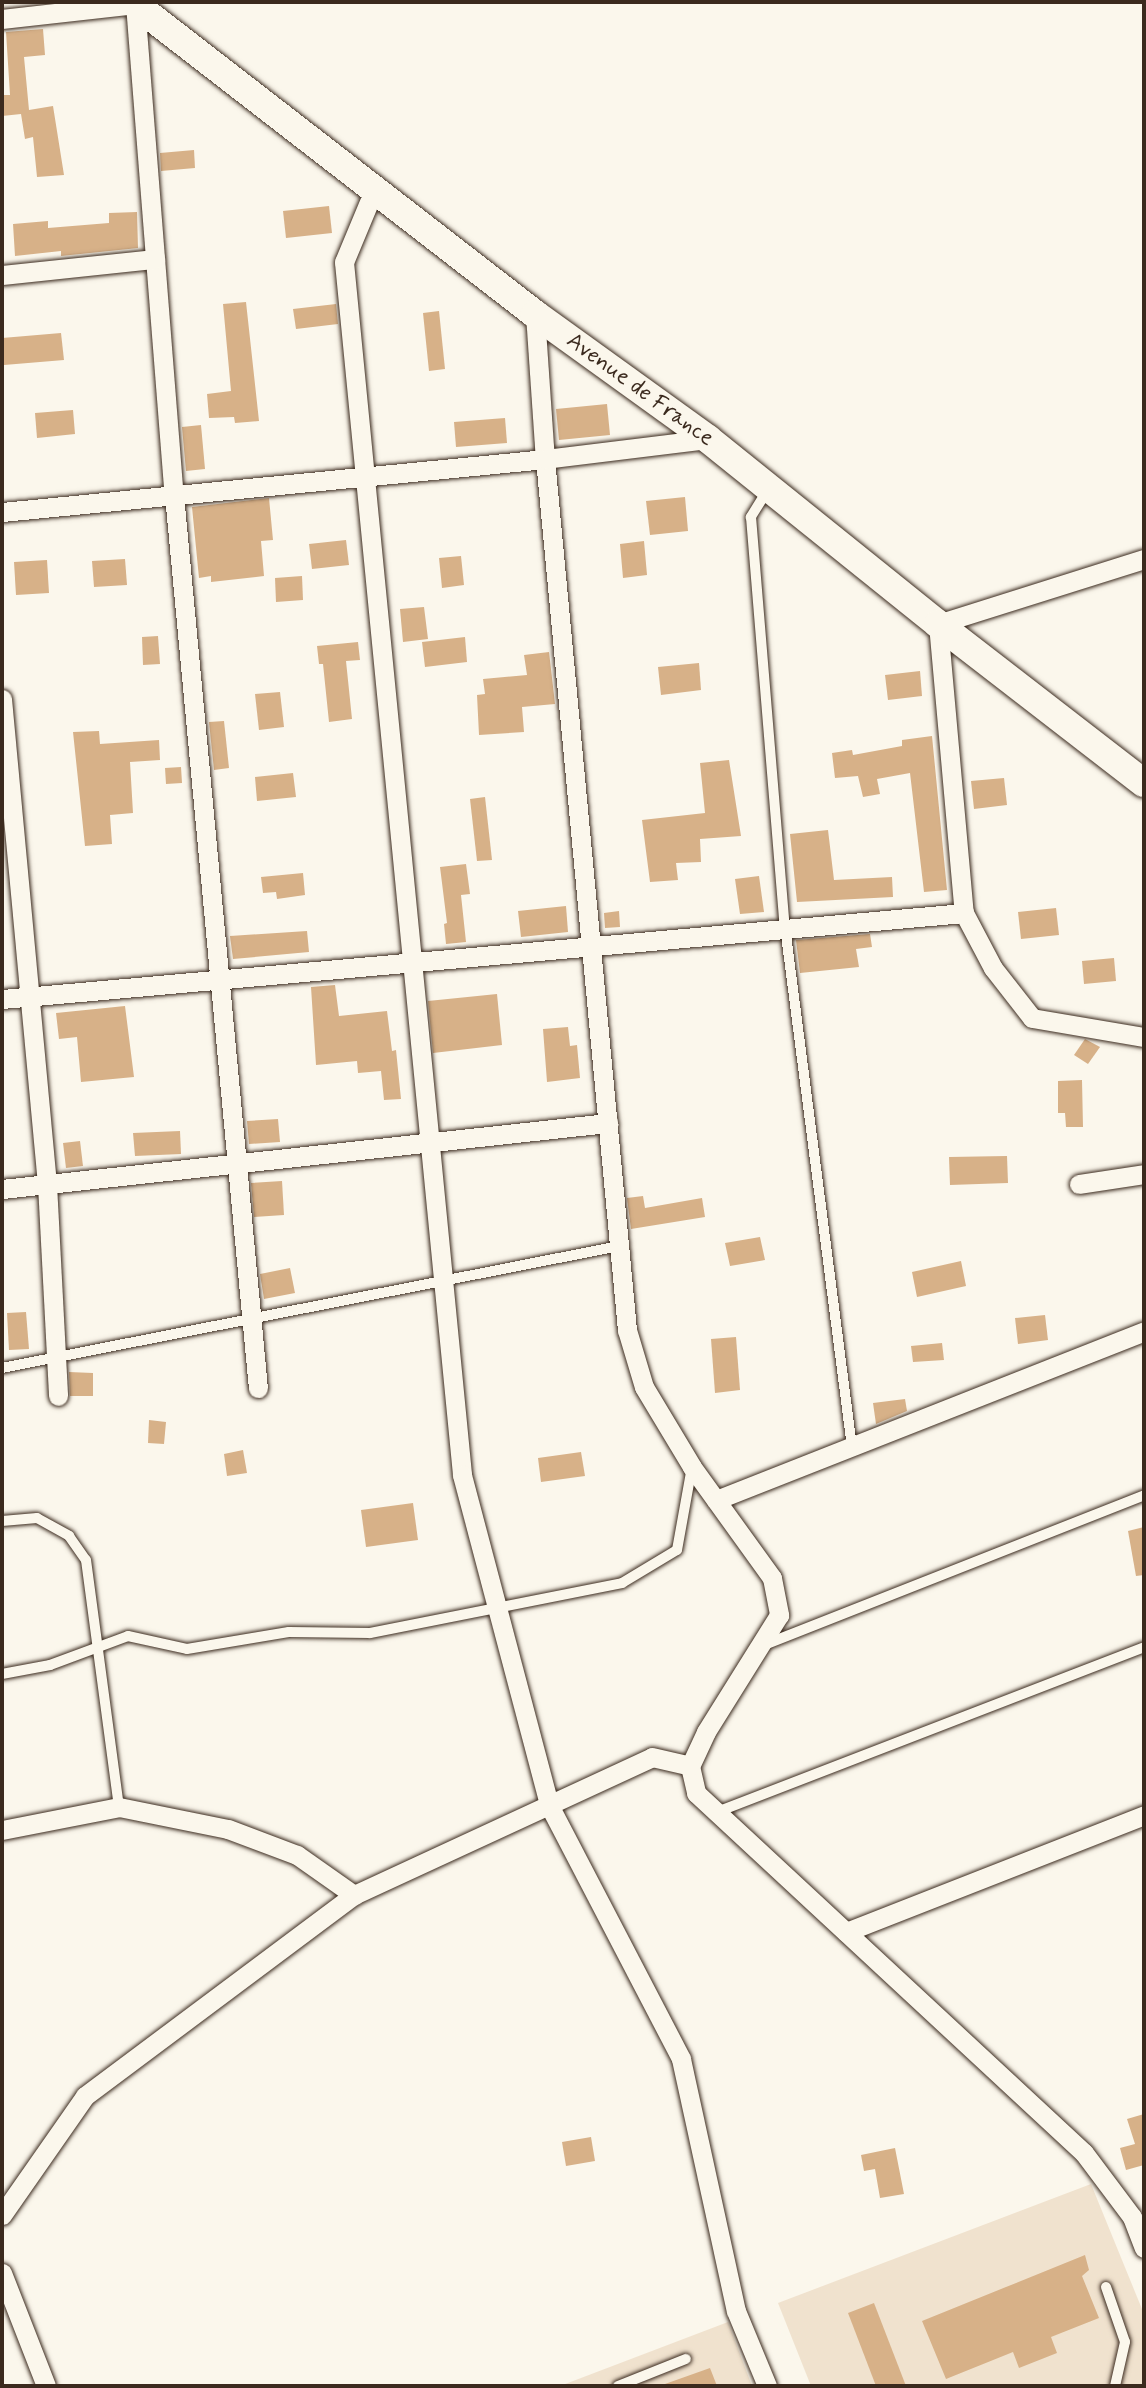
<!DOCTYPE html>
<html>
<head>
<meta charset="utf-8">
<style>
  body { margin:0 }
  #map { position:relative; width:1146px; height:2388px; overflow:hidden; background:#fbf7ec; font-family:Mynerve,sans-serif }
  div>[style] { position:absolute }
  [style*='--x'] { left:calc(var(--x)*1px); top:calc(var(--y)*1px); width:calc(var(--w)*1px); rotate:calc(var(--a)*1deg) }
  .built>* { inset:0; background:#f0e2ce }
  .building>* { inset:0; background:#d7b188 }
  .roads { filter:drop-shadow(0 0 2px #3b2a1e) drop-shadow(0 0 2px #3b2a1e) }
  .service>* { height:10px; margin:-5px; padding:0 5px; transform-origin:5px; border-radius:5px; background:#fbf7ec }
  .minor>* { height:19px; margin:-9.5px; padding:0 9.5px; transform-origin:9.5px; border-radius:9.5px; background:#fbf7ec }
  .secondary>* { height:28px; margin:-14px; padding:0 14px; transform-origin:14px; border-radius:14px; background:#fbf7ec }
  span { translate:-50% -50%; white-space:nowrap; text-align:center; line-height:1.15; -webkit-text-stroke:5px #fbf7ec; paint-order:stroke }
  .street-label { font-size:23px; color:#3b2a1e }
  .frame { position:absolute; inset:0; border:4px solid #3b2a1e; pointer-events:none }
</style>
</head>
<body>
<div id="map">
  <div class="built">
    <div style="clip-path:polygon(1091px 2184px,1144px 2314px,1144px 2386px,811px 2386px,778px 2303px)"></div>
    <div style="clip-path:polygon(728px 2322px,752px 2386px,560px 2386px)"></div>
  </div>
  <div class="building">
    <div style="clip-path:polygon(43px 29px,45px 55px,24px 57px,29px 110px,53px 106px,64px 175px,37px 177px,33px 137px,25px 139px,21px 114px,2px 116px,2px 95px,10px 95px,6px 32px)"></div>
    <div style="clip-path:polygon(194px 150px,195px 168px,161px 171px,160px 153px)"></div>
    <div style="clip-path:polygon(329px 206px,332px 233px,286px 238px,283px 211px)"></div>
    <div style="clip-path:polygon(137px 212px,138px 248px,61px 256px,61px 251px,15px 256px,13px 224px,48px 221px,48px 228px,109px 223px,109px 213px)"></div>
    <div style="clip-path:polygon(246px 302px,259px 421px,235px 423px,234px 417px,209px 418px,207px 394px,231px 391px,223px 304px)"></div>
    <div style="clip-path:polygon(336px 304px,338px 324px,296px 329px,293px 309px)"></div>
    <div style="clip-path:polygon(439px 311px,445px 369px,429px 371px,423px 313px)"></div>
    <div style="clip-path:polygon(61px 333px,64px 360px,4px 365px,2px 338px)"></div>
    <div style="clip-path:polygon(607px 404px,610px 435px,559px 440px,556px 409px)"></div>
    <div style="clip-path:polygon(73px 410px,75px 434px,37px 438px,35px 413px)"></div>
    <div style="clip-path:polygon(505px 418px,507px 443px,456px 447px,454px 422px)"></div>
    <div style="clip-path:polygon(201px 425px,205px 469px,186px 471px,182px 427px)"></div>
    <div style="clip-path:polygon(685px 497px,688px 531px,650px 535px,646px 501px)"></div>
    <div style="clip-path:polygon(269px 498px,273px 540px,261px 541px,264px 576px,211px 582px,211px 576px,199px 578px,192px 507px)"></div>
    <div style="clip-path:polygon(346px 540px,349px 565px,312px 569px,309px 544px)"></div>
    <div style="clip-path:polygon(644px 541px,647px 575px,623px 578px,620px 544px)"></div>
    <div style="clip-path:polygon(461px 556px,464px 585px,442px 588px,439px 558px)"></div>
    <div style="clip-path:polygon(125px 559px,127px 585px,94px 587px,92px 561px)"></div>
    <div style="clip-path:polygon(47px 560px,49px 593px,16px 595px,14px 562px)"></div>
    <div style="clip-path:polygon(302px 576px,303px 600px,276px 602px,275px 578px)"></div>
    <div style="clip-path:polygon(424px 607px,428px 639px,403px 642px,400px 609px)"></div>
    <div style="clip-path:polygon(158px 636px,160px 664px,143px 665px,142px 637px)"></div>
    <div style="clip-path:polygon(465px 637px,467px 662px,425px 667px,422px 642px)"></div>
    <div style="clip-path:polygon(358px 642px,360px 660px,346px 661px,352px 719px,329px 722px,323px 664px,319px 664px,317px 646px)"></div>
    <div style="clip-path:polygon(549px 652px,555px 704px,522px 707px,524px 732px,479px 735px,477px 695px,485px 694px,483px 679px,527px 675px,524px 655px)"></div>
    <div style="clip-path:polygon(699px 663px,701px 690px,661px 695px,658px 667px)"></div>
    <div style="clip-path:polygon(920px 671px,922px 696px,888px 700px,885px 675px)"></div>
    <div style="clip-path:polygon(280px 692px,284px 727px,259px 730px,255px 694px)"></div>
    <div style="clip-path:polygon(224px 721px,229px 768px,214px 770px,209px 722px)"></div>
    <div style="clip-path:polygon(99px 731px,100px 744px,159px 740px,160px 760px,130px 762px,133px 813px,110px 815px,112px 844px,85px 846px,73px 732px)"></div>
    <div style="clip-path:polygon(932px 736px,947px 890px,924px 892px,910px 773px,877px 779px,880px 794px,863px 797px,858px 776px,835px 778px,832px 753px,852px 750px,853px 755px,902px 746px,902px 740px)"></div>
    <div style="clip-path:polygon(729px 760px,741px 836px,700px 839px,701px 862px,676px 863px,678px 880px,650px 882px,642px 820px,705px 813px,700px 763px)"></div>
    <div style="clip-path:polygon(181px 767px,182px 783px,166px 784px,165px 768px)"></div>
    <div style="clip-path:polygon(293px 773px,296px 797px,257px 801px,255px 777px)"></div>
    <div style="clip-path:polygon(1004px 778px,1007px 805px,974px 809px,971px 781px)"></div>
    <div style="clip-path:polygon(485px 797px,492px 860px,477px 861px,470px 799px)"></div>
    <div style="clip-path:polygon(828px 830px,834px 880px,892px 877px,893px 897px,797px 902px,790px 834px)"></div>
    <div style="clip-path:polygon(466px 864px,470px 894px,461px 895px,466px 942px,446px 944px,444px 924px,447px 923px,440px 867px)"></div>
    <div style="clip-path:polygon(303px 873px,305px 895px,277px 899px,276px 892px,263px 893px,261px 877px)"></div>
    <div style="clip-path:polygon(759px 876px,764px 912px,740px 914px,735px 879px)"></div>
    <div style="clip-path:polygon(566px 906px,568px 932px,521px 937px,518px 911px)"></div>
    <div style="clip-path:polygon(1056px 908px,1059px 935px,1021px 939px,1018px 912px)"></div>
    <div style="clip-path:polygon(619px 911px,620px 927px,605px 928px,604px 913px)"></div>
    <div style="clip-path:polygon(307px 931px,309px 952px,233px 959px,230px 936px)"></div>
    <div style="clip-path:polygon(870px 934px,872px 947px,856px 949px,859px 967px,800px 973px,796px 940px)"></div>
    <div style="clip-path:polygon(1114px 958px,1116px 981px,1084px 984px,1082px 961px)"></div>
    <div style="clip-path:polygon(335px 985px,339px 1016px,387px 1011px,392px 1051px,396px 1050px,401px 1099px,384px 1100px,381px 1071px,358px 1073px,357px 1061px,316px 1065px,311px 987px)"></div>
    <div style="clip-path:polygon(497px 994px,502px 1045px,433px 1053px,428px 1001px)"></div>
    <div style="clip-path:polygon(125px 1006px,134px 1077px,81px 1082px,77px 1037px,59px 1039px,56px 1013px)"></div>
    <div style="clip-path:polygon(568px 1027px,570px 1046px,577px 1045px,580px 1078px,547px 1082px,543px 1029px)"></div>
    <div style="clip-path:polygon(1085px 1039px,1100px 1047px,1088px 1064px,1074px 1055px)"></div>
    <div style="clip-path:polygon(1082px 1080px,1083px 1127px,1066px 1127px,1065px 1113px,1058px 1113px,1058px 1081px)"></div>
    <div style="clip-path:polygon(278px 1119px,280px 1142px,249px 1144px,247px 1121px)"></div>
    <div style="clip-path:polygon(180px 1131px,181px 1154px,135px 1156px,133px 1133px)"></div>
    <div style="clip-path:polygon(80px 1141px,83px 1166px,66px 1168px,63px 1143px)"></div>
    <div style="clip-path:polygon(1007px 1156px,1008px 1183px,950px 1185px,949px 1157px)"></div>
    <div style="clip-path:polygon(282px 1181px,284px 1215px,254px 1217px,251px 1183px)"></div>
    <div style="clip-path:polygon(643px 1196px,645px 1208px,702px 1198px,705px 1217px,631px 1229px,627px 1198px)"></div>
    <div style="clip-path:polygon(760px 1237px,765px 1260px,730px 1266px,725px 1243px)"></div>
    <div style="clip-path:polygon(961px 1261px,966px 1286px,917px 1297px,912px 1272px)"></div>
    <div style="clip-path:polygon(290px 1268px,295px 1293px,264px 1299px,260px 1274px)"></div>
    <div style="clip-path:polygon(26px 1312px,29px 1349px,9px 1350px,7px 1313px)"></div>
    <div style="clip-path:polygon(1045px 1315px,1048px 1340px,1018px 1344px,1015px 1318px)"></div>
    <div style="clip-path:polygon(736px 1337px,740px 1390px,715px 1393px,711px 1339px)"></div>
    <div style="clip-path:polygon(942px 1343px,944px 1360px,913px 1362px,911px 1346px)"></div>
    <div style="clip-path:polygon(69px 1372px,93px 1373px,93px 1396px,70px 1396px)"></div>
    <div style="clip-path:polygon(905px 1399px,907px 1411px,876px 1424px,873px 1403px)"></div>
    <div style="clip-path:polygon(149px 1420px,166px 1422px,164px 1444px,148px 1443px)"></div>
    <div style="clip-path:polygon(243px 1450px,247px 1473px,227px 1476px,224px 1454px)"></div>
    <div style="clip-path:polygon(581px 1452px,585px 1476px,541px 1482px,538px 1458px)"></div>
    <div style="clip-path:polygon(413px 1503px,418px 1540px,366px 1547px,361px 1510px)"></div>
    <div style="clip-path:polygon(1144px 1527px,1144px 1575px,1136px 1576px,1128px 1531px)"></div>
    <div style="clip-path:polygon(1144px 2114px,1144px 2165px,1126px 2170px,1120px 2148px,1135px 2144px,1127px 2119px)"></div>
    <div style="clip-path:polygon(591px 2137px,595px 2161px,566px 2166px,562px 2142px)"></div>
    <div style="clip-path:polygon(895px 2148px,904px 2194px,880px 2198px,875px 2169px,864px 2171px,861px 2155px)"></div>
    <div style="clip-path:polygon(1085px 2255px,1089px 2270px,1082px 2276px,1099px 2318px,1051px 2337px,1057px 2353px,1019px 2368px,1013px 2352px,946px 2379px,922px 2321px)"></div>
    <div style="clip-path:polygon(874px 2303px,906px 2386px,876px 2386px,848px 2313px)"></div>
    <div style="clip-path:polygon(710px 2368px,717px 2386px,665px 2386px,665px 2384px)"></div>
  </div>
  <div class="roads">
    <div class="service">
      <div style="--x:767;--y:491;--w:31;--a:122"></div>
      <div style="--x:751;--y:517;--w:411;--a:85.3"></div>
      <div style="--x:785;--y:927;--w:524;--a:82.66"></div>
      <div style="--x:2;--y:1368;--w:629;--a:-11.18"></div>
      <div style="--x:2;--y:1521;--w:35;--a:-5"></div>
      <div style="--x:37;--y:1518;--w:37;--a:29"></div>
      <div style="--x:69;--y:1536;--w:29;--a:55"></div>
      <div style="--x:86;--y:1560;--w:249;--a:82.4"></div>
      <div style="--x:764;--y:1645;--w:409;--a:-21.5"></div>
      <div style="--x:2;--y:1674;--w:49;--a:-10.6"></div>
      <div style="--x:50;--y:1665;--w:83;--a:-20.4"></div>
      <div style="--x:128;--y:1636;--w:60;--a:12.4"></div>
      <div style="--x:187;--y:1649;--w:103;--a:-9.5"></div>
      <div style="--x:289;--y:1632;--w:81;--a:0.7"></div>
      <div style="--x:370;--y:1633;--w:257;--a:-11.2"></div>
      <div style="--x:622;--y:1583;--w:64;--a:-31"></div>
      <div style="--x:677;--y:1550;--w:84;--a:-79.8"></div>
      <div style="--x:717;--y:1812;--w:458;--a:-21.1"></div>
      <div style="--x:1106;--y:2287;--w:58;--a:70.9"></div>
      <div style="--x:1125;--y:2342;--w:45;--a:102.8"></div>
      <div style="--x:618;--y:2386;--w:73;--a:-21.7"></div>
    </div>
    <div class="minor">
      <div style="--x:2;--y:19;--w:134;--a:-6.4"></div>
      <div style="--x:135;--y:4;--w:493;--a:85.5"></div>
      <div style="--x:174;--y:495;--w:897;--a:84.63"></div>
      <div style="--x:369;--y:202;--w:65;--a:112.6"></div>
      <div style="--x:344;--y:262;--w:1219;--a:84.44"></div>
      <div style="--x:462;--y:1475;--w:341;--a:75.2"></div>
      <div style="--x:549;--y:1805;--w:286;--a:62.5"></div>
      <div style="--x:681;--y:2059;--w:258;--a:77.7"></div>
      <div style="--x:736;--y:2311;--w:81;--a:67.5"></div>
      <div style="--x:2;--y:275;--w:154;--a:-6"></div>
      <div style="--x:535;--y:314;--w:145;--a:86.1"></div>
      <div style="--x:545;--y:459;--w:875;--a:84.62"></div>
      <div style="--x:627;--y:1330;--w:59;--a:73.4"></div>
      <div style="--x:644;--y:1387;--w:93;--a:59"></div>
      <div style="--x:692;--y:1467;--w:137;--a:54.2"></div>
      <div style="--x:772;--y:1578;--w:38;--a:79"></div>
      <div style="--x:779;--y:1615;--w:138;--a:122"></div>
      <div style="--x:706;--y:1732;--w:38;--a:115"></div>
      <div style="--x:690;--y:1766;--w:28;--a:77"></div>
      <div style="--x:696;--y:1793;--w:529;--a:42.86"></div>
      <div style="--x:1084;--y:2153;--w:80;--a:53.1"></div>
      <div style="--x:1132;--y:2217;--w:33;--a:69"></div>
      <div style="--x:2;--y:512;--w:546;--a:-5.57"></div>
      <div style="--x:545;--y:459;--w:164;--a:-7"></div>
      <div style="--x:1144;--y:559;--w:216;--a:162.5"></div>
      <div style="--x:938;--y:624;--w:290;--a:84.9"></div>
      <div style="--x:964;--y:913;--w:62;--a:62.2"></div>
      <div style="--x:993;--y:968;--w:63;--a:52"></div>
      <div style="--x:1032;--y:1018;--w:114;--a:9.6"></div>
      <div style="--x:2;--y:699;--w:487;--a:84.7"></div>
      <div style="--x:47;--y:1184;--w:212;--a:87"></div>
      <div style="--x:2;--y:999;--w:966;--a:-5.11"></div>
      <div style="--x:1079;--y:1184;--w:66;--a:-8.7"></div>
      <div style="--x:2;--y:1189;--w:610;--a:-6.22"></div>
      <div style="--x:716;--y:1500;--w:460;--a:-21.5"></div>
      <div style="--x:2;--y:1830;--w:119;--a:-11.1"></div>
      <div style="--x:119;--y:1807;--w:111;--a:11.4"></div>
      <div style="--x:228;--y:1829;--w:74;--a:20.6"></div>
      <div style="--x:297;--y:1855;--w:70;--a:35.1"></div>
      <div style="--x:846;--y:1932;--w:320;--a:-21.4"></div>
      <div style="--x:2;--y:2215;--w:145;--a:-55.1"></div>
      <div style="--x:85;--y:2096;--w:336;--a:-36.8"></div>
      <div style="--x:354;--y:1895;--w:328;--a:-24.8"></div>
      <div style="--x:652;--y:1757;--w:39;--a:13"></div>
      <div style="--x:2;--y:2273;--w:121;--a:68.7"></div>
    </div>
    <div class="secondary">
      <div style="--x:132;--y:2;--w:510;--a:37.75"></div>
      <div style="--x:535;--y:314;--w:213;--a:35.8"></div>
      <div style="--x:708;--y:439;--w:295;--a:38.8"></div>
      <div style="--x:938;--y:624;--w:260;--a:37.7"></div>
    </div>
  </div>
  <div class="street-label">
    <span style="left:640px;top:390px;rotate:36deg">Avenue de France</span>
  </div>
  <div class="frame"></div>
</div>
</body>
</html>
